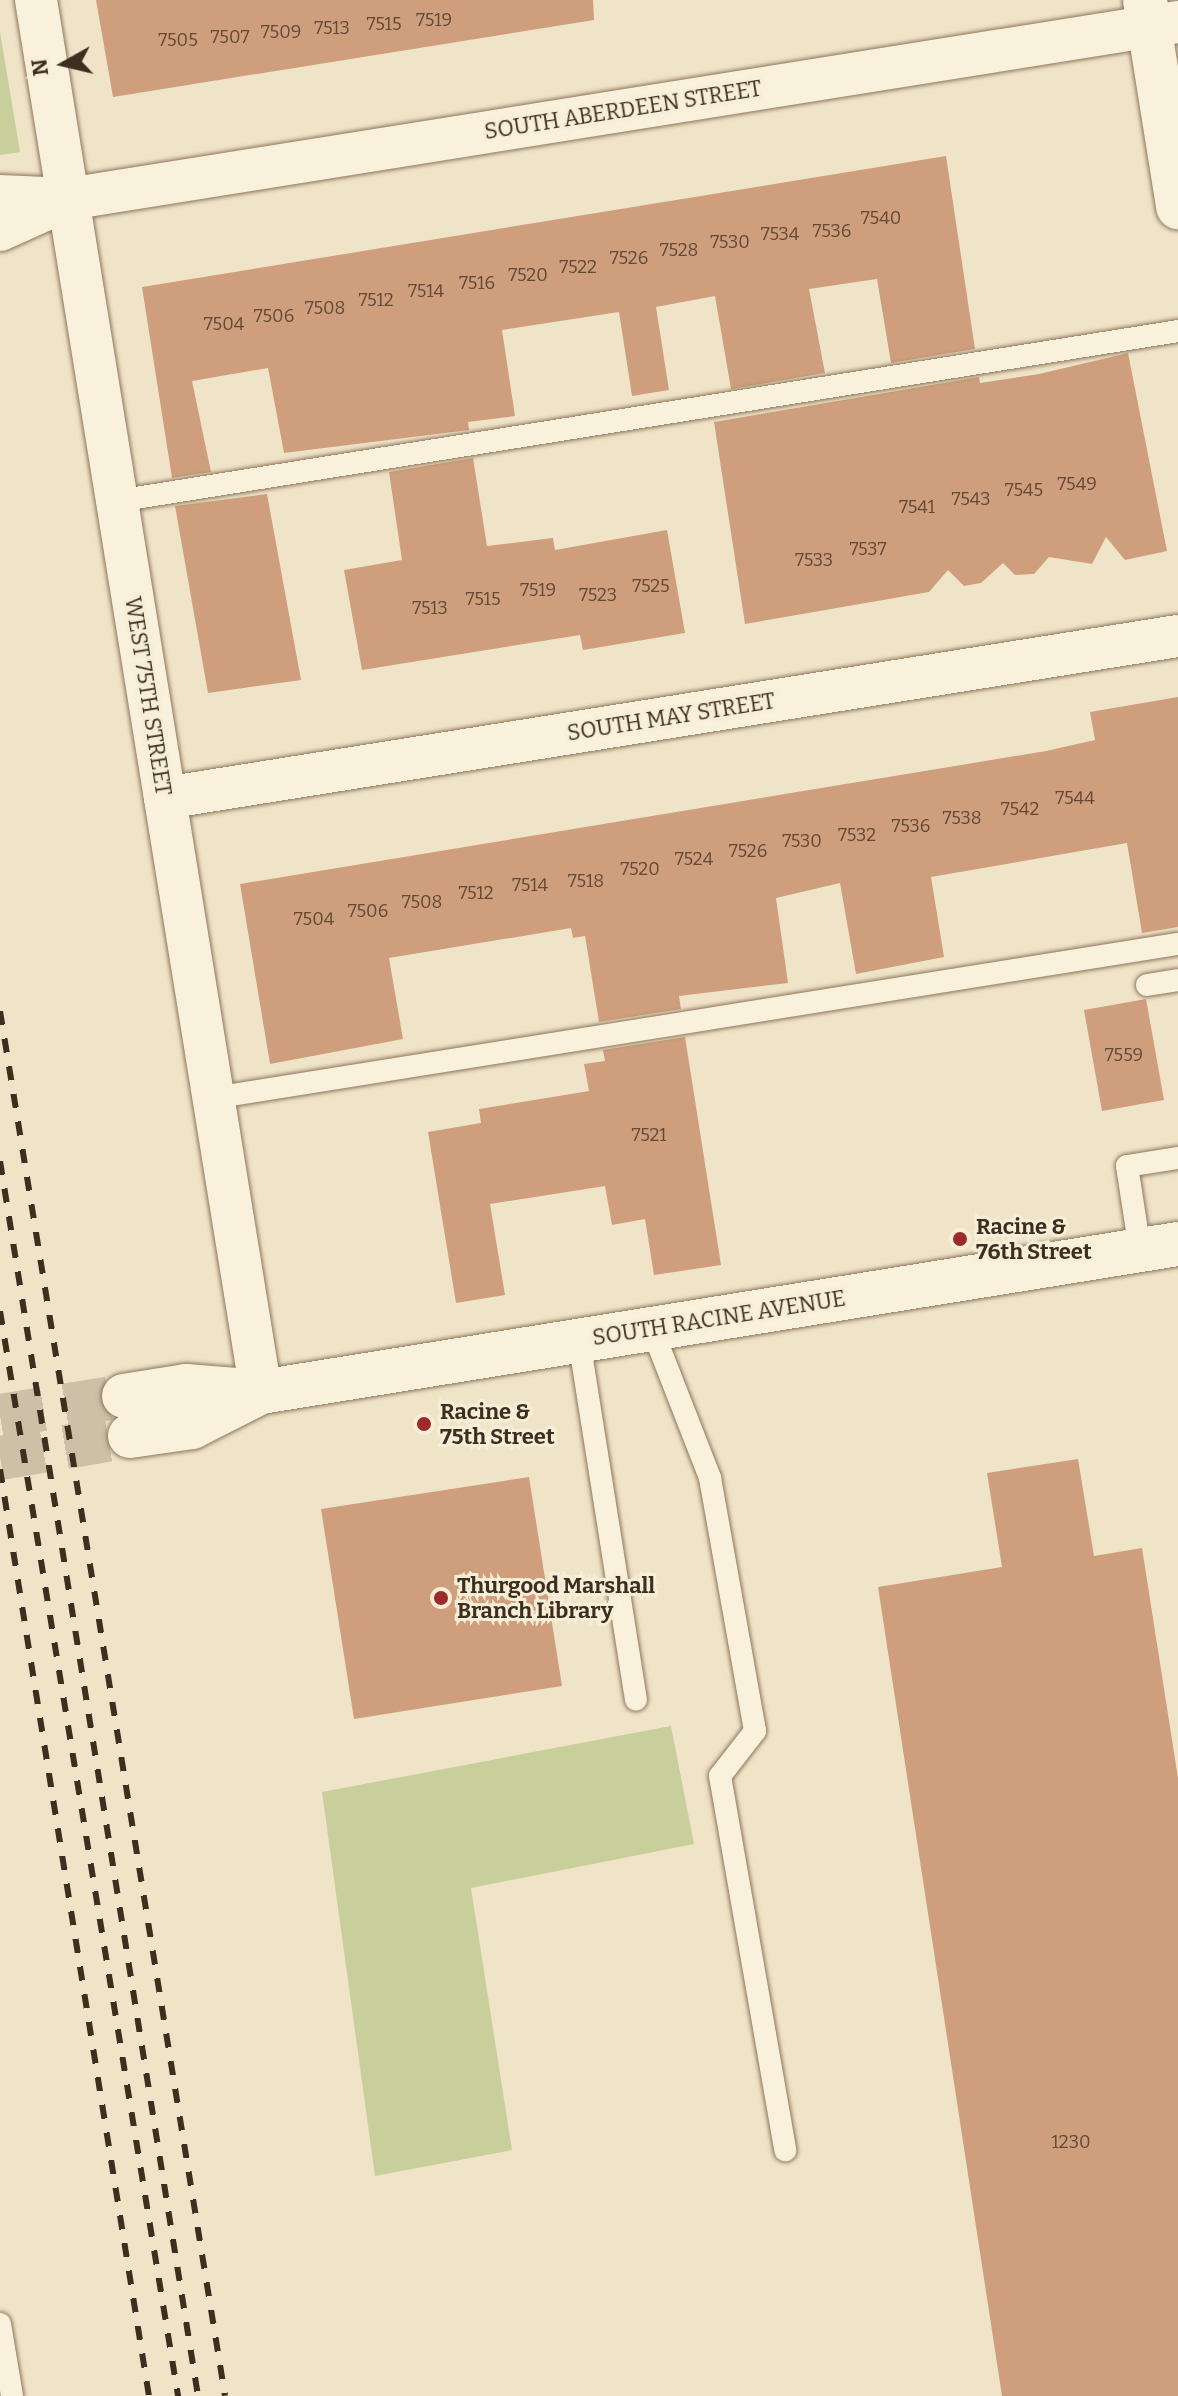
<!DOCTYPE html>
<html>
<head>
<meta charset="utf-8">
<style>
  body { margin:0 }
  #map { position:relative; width:1178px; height:2396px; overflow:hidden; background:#f0e4c8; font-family:Bitter,serif }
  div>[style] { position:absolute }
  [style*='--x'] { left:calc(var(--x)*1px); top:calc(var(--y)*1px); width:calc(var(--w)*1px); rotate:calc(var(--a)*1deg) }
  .green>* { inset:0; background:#c9cf9b }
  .building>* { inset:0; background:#cf9f7d }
  .secondary-tunnel>* { height:44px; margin-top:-22px; transform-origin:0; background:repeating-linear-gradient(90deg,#ccc0a6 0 44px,transparent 0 66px) }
  .roads { filter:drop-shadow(0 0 2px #8d765c) drop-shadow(0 0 2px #8d765c) }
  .lane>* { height:22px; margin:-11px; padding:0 11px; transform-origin:11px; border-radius:11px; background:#faf1dc }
  .street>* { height:42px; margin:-21px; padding:0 21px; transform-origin:21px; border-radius:21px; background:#faf1dc }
  .secondary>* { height:44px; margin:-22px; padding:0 22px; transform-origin:22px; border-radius:22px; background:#faf1dc }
  .rail>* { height:6px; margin-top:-3px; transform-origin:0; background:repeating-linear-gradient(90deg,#3d2e20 0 14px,transparent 0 28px) }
  .dots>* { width:22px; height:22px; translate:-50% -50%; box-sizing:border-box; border:4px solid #f7eed8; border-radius:50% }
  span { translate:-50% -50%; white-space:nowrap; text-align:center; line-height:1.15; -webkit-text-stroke:6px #f7eed8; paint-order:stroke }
  .number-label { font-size:18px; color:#624a37 }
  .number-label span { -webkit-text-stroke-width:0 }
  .street-label { font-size:22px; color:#3d2e20 }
  .poi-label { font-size:22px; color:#3d2e20; font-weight:700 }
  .left { translate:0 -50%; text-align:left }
  .north { position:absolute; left:24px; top:24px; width:80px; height:80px; -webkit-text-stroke:6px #f7eed8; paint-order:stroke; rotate:262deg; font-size:22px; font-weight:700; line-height:32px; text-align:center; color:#3d2e20 }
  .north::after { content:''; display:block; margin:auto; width:28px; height:36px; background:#3d2e20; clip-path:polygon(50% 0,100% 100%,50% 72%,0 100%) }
</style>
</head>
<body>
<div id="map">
  <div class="green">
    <div style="clip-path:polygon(0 32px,20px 152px,0 155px)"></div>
    <div style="clip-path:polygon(671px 1726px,694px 1844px,471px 1888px,512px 2150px,375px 2176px,322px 1792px)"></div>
  </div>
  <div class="building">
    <div style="clip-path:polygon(96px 0,593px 0,594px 20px,113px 97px)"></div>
    <div style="clip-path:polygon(946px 156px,975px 349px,891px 363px,877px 279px,809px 289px,825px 373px,731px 389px,715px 296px,656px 307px,669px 390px,632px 396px,619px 312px,502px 330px,515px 416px,468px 422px,469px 430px,284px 453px,268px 368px,192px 381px,211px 472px,172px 478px,142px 287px)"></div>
    <div style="clip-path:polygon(1128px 353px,1167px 551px,1125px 560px,1106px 537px,1092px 564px,1049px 557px,1034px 574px,1015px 575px,1003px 563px,981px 583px,964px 586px,948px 570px,929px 592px,745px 624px,714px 422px,979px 377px,980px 383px,1039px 374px)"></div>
    <div style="clip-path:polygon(473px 458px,487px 546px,553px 538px,555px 550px,667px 530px,685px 633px,583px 650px,580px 635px,362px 670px,344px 570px,402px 560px,389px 472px)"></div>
    <div style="clip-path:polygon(267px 494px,301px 680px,208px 693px,175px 506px)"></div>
    <div style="clip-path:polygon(1178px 697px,1178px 927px,1142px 933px,1127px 843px,931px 877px,944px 957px,856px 974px,840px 883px,776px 898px,788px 983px,679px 996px,681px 1009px,599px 1022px,585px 936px,573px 938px,571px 928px,389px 958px,403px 1039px,270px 1064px,240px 884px,1046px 751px,1095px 740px,1090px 712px)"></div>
    <div style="clip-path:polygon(1146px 999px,1164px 1100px,1102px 1111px,1084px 1010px)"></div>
    <div style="clip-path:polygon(685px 1037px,721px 1265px,654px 1275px,645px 1219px,612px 1225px,605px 1186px,490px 1204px,505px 1295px,456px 1303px,428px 1132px,481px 1123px,479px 1109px,589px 1091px,584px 1064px,605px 1061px,603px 1050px)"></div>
    <div style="clip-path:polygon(1078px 1459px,1094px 1556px,1142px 1548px,1178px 1778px,1178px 2396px,1002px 2396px,878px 1587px,1002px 1567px,987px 1473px)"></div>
    <div style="clip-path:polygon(529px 1477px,562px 1686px,354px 1719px,321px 1509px)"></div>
  </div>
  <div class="secondary-tunnel">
    <div style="--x:0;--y:1416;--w:126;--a:-9.2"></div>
    <div style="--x:0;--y:1458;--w:132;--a:-9.6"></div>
  </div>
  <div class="roads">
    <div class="lane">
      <div style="--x:117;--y:501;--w:1075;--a:-9.1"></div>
      <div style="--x:1147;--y:985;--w:31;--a:-9"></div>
      <div style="--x:213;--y:1098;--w:977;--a:-9.07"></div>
      <div style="--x:1140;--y:1250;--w:85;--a:-98.8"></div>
      <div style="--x:1127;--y:1166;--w:52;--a:-8.9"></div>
      <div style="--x:652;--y:1329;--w:160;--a:68.7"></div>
      <div style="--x:710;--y:1478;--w:257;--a:79.9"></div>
      <div style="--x:755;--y:1731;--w:57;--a:127.9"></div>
      <div style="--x:720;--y:1776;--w:380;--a:80.1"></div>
      <div style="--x:579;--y:1340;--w:364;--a:81"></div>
      <div style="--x:0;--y:2324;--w:73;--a:80.5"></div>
    </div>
    <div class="street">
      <div style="--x:36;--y:0;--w:1410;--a:80.82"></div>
      <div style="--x:0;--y:196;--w:68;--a:2.5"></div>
      <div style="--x:68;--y:199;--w:1124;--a:-9.06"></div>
      <div style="--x:0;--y:230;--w:66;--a:-24.2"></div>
      <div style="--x:165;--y:798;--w:1026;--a:-9.09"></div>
    </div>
    <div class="secondary">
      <div style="--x:1145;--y:0;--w:210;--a:80.9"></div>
      <div style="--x:124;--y:1396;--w:63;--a:-9.2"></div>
      <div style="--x:186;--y:1386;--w:75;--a:4.6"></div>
      <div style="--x:261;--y:1392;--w:929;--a:-9.17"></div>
      <div style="--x:130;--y:1436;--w:63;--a:-8.3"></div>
      <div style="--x:192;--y:1427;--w:77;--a:-26.9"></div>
    </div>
  </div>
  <div class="rail">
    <div style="--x:0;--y:1011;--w:1403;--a:80.77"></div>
    <div style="--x:0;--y:1161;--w:1251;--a:80.89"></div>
    <div style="--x:0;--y:1311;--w:1100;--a:80.68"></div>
    <div style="--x:0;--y:1469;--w:939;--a:80.87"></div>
  </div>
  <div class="dots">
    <div style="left:960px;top:1239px;background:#9e2a2b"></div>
    <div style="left:424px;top:1424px;background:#9e2a2b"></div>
    <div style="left:441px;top:1598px;background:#9e2a2b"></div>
  </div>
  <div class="number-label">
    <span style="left:434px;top:20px">7519</span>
    <span style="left:384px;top:24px">7515</span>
    <span style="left:332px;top:28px">7513</span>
    <span style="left:281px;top:32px">7509</span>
    <span style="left:230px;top:37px">7507</span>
    <span style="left:178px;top:40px">7505</span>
    <span style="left:881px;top:218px">7540</span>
    <span style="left:832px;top:231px">7536</span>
    <span style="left:780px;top:234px">7534</span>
    <span style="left:730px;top:242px">7530</span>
    <span style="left:679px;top:250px">7528</span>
    <span style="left:629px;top:258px">7526</span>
    <span style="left:578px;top:267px">7522</span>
    <span style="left:528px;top:275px">7520</span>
    <span style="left:477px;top:283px">7516</span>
    <span style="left:426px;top:291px">7514</span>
    <span style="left:376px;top:300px">7512</span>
    <span style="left:325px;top:308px">7508</span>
    <span style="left:274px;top:316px">7506</span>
    <span style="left:224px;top:324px">7504</span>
    <span style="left:1077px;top:484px">7549</span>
    <span style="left:1024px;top:490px">7545</span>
    <span style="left:971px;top:499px">7543</span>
    <span style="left:917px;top:507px">7541</span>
    <span style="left:868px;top:549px">7537</span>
    <span style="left:814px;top:560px">7533</span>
    <span style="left:651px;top:586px">7525</span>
    <span style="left:538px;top:590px">7519</span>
    <span style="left:598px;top:595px">7523</span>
    <span style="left:483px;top:599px">7515</span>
    <span style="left:430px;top:608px">7513</span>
    <span style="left:1075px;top:798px">7544</span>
    <span style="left:1020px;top:809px">7542</span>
    <span style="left:962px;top:818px">7538</span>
    <span style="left:911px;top:826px">7536</span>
    <span style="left:857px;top:835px">7532</span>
    <span style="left:802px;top:841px">7530</span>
    <span style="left:748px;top:851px">7526</span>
    <span style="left:694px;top:859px">7524</span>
    <span style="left:640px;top:869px">7520</span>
    <span style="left:586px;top:881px">7518</span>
    <span style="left:530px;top:885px">7514</span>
    <span style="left:476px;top:893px">7512</span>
    <span style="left:422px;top:902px">7508</span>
    <span style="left:368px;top:911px">7506</span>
    <span style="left:314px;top:919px">7504</span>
    <span style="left:1124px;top:1055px">7559</span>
    <span style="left:649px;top:1135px">7521</span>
    <span style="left:1071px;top:2142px">1230</span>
  </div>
  <div class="street-label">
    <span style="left:623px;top:110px;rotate:-9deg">SOUTH ABERDEEN STREET</span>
    <span style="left:148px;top:696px;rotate:81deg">WEST 75TH STREET</span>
    <span style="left:671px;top:717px;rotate:-9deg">SOUTH MAY STREET</span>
    <span style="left:719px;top:1318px;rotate:-9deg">SOUTH RACINE AVENUE</span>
  </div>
  <div class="poi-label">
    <span class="left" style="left:976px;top:1239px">Racine &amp;<br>76th Street</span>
    <span class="left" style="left:440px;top:1424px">Racine &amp;<br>75th Street</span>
    <span class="left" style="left:457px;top:1598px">Thurgood Marshall<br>Branch Library</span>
  </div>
  <div class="north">N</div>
</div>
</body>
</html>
